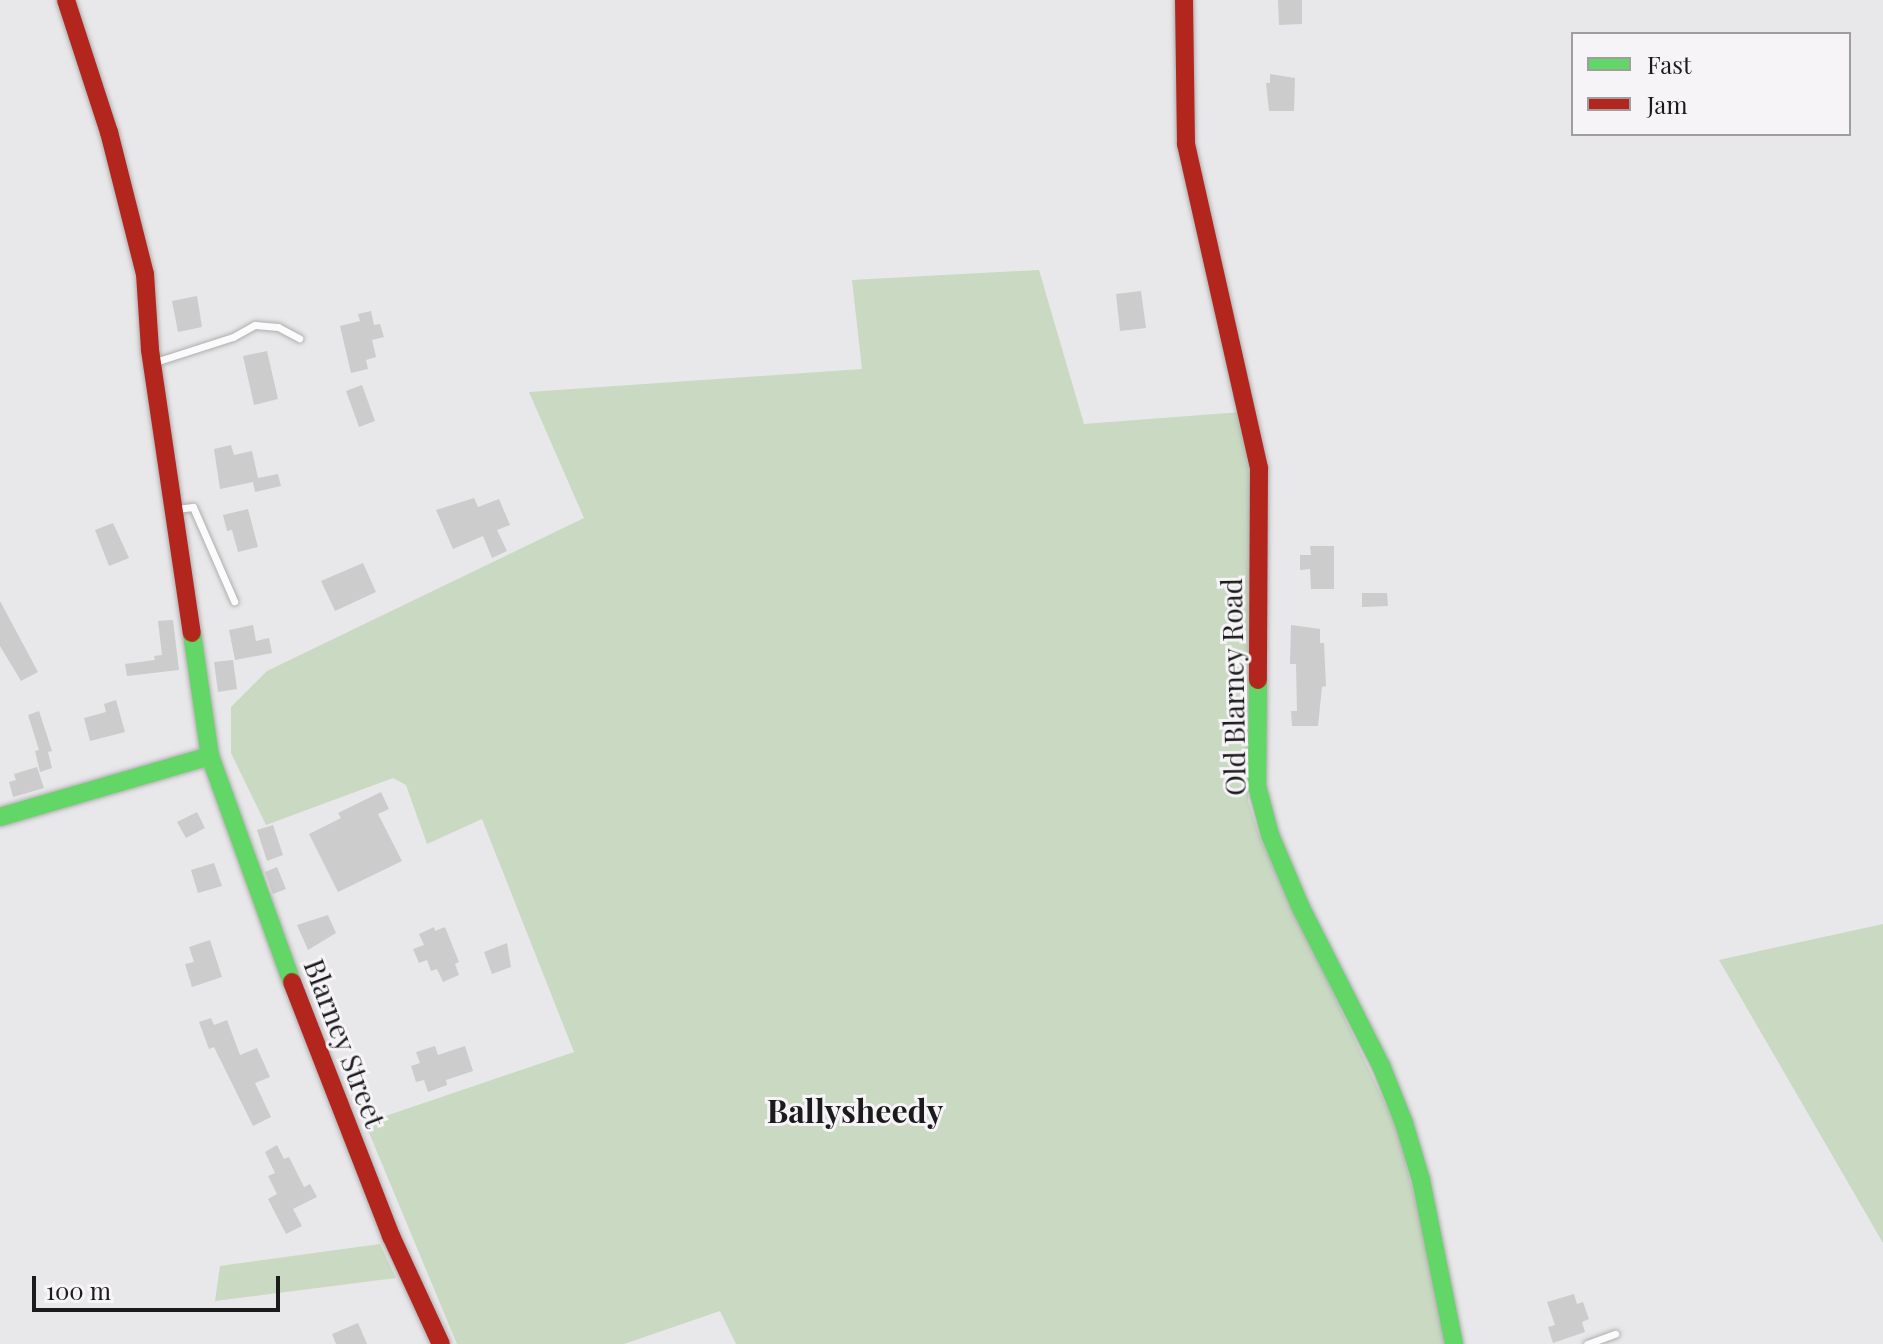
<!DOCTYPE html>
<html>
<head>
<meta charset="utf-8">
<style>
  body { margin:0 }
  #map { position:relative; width:1883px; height:1344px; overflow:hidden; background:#e8e7e9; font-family:"Playfair Display",serif }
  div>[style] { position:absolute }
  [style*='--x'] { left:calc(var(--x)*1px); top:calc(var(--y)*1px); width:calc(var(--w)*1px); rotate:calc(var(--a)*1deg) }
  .green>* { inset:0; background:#c9d9c2 }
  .building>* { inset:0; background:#cccccd }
  .roads { filter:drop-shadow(0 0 2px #afaeaf) drop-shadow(0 0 2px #afaeaf) }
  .lane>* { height:7px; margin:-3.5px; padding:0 3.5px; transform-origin:3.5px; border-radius:3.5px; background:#fcfbfc }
  .fast>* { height:18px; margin:-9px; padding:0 9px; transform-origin:9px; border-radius:9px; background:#63d668 }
  .jam>* { height:18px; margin:-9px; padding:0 9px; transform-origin:9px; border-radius:9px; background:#b3261e }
  span { translate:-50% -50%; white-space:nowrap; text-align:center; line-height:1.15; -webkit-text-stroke:6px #f6f4f7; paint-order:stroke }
  .street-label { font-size:28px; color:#1b1b1c }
  .quarter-label { font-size:32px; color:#1b1b1c; font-weight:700 }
  .legend { position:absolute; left:1571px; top:32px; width:280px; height:104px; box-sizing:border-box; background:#f6f4f7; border:2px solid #9e9d9f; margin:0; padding:10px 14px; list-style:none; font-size:24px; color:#1b1b1c }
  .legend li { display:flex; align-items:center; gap:16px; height:40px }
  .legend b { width:40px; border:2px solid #9e9d9f }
  .scale { position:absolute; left:32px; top:1276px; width:248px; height:36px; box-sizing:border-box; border:4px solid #1b1b1c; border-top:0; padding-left:10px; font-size:24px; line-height:28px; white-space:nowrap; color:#1b1b1c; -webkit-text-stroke:6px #f6f4f7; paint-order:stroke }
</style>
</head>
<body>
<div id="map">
  <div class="green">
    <div style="clip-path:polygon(1039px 270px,1084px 424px,1241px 412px,1252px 466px,1248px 801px,1260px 838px,1396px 1127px,1431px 1260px,1447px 1344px,736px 1344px,720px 1311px,624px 1344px,457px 1344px,365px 1123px,574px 1052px,482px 819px,427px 844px,406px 785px,393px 778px,266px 825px,231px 753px,231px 707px,267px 671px,584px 518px,529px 392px,862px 369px,852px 280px)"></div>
    <div style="clip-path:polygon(1883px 924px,1883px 1243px,1719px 960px)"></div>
    <div style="clip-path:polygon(380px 1244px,396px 1278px,215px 1301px,220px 1266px)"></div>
  </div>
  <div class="building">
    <div style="clip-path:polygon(1278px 0,1302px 0,1302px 24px,1279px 25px)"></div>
    <div style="clip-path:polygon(1270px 74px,1295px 78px,1294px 111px,1269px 111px,1266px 83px,1270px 83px)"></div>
    <div style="clip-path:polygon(1141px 291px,1146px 328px,1120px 331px,1116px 294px)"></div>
    <div style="clip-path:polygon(197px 296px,202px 327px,178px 332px,172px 301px)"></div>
    <div style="clip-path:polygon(371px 311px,374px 325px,380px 324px,384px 337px,372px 340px,376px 357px,366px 360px,368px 369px,351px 373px,340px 326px,360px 321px,358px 314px)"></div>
    <div style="clip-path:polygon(267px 351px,278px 399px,254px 405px,243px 356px)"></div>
    <div style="clip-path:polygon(362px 385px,375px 421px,359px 427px,346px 391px)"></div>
    <div style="clip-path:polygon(231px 445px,234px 455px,252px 451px,258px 478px,278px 474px,281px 486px,255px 492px,253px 482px,220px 489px,214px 449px)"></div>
    <div style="clip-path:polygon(474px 498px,478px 507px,499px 499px,510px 525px,497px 530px,507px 551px,492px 558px,483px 536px,453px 549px,436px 510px)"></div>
    <div style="clip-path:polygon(248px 509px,258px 547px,238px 552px,232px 530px,227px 531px,223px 515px)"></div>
    <div style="clip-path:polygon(113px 523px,129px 558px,109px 566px,95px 530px)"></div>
    <div style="clip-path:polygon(1310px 546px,1334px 546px,1334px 589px,1311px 589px,1310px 569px,1300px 570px,1300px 555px,1311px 555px)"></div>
    <div style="clip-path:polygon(363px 563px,376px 592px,335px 611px,321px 581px)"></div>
    <div style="clip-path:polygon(1362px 593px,1387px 593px,1388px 606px,1362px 607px)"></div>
    <div style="clip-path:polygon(0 601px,38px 672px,21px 681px,0 646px)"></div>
    <div style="clip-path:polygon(173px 620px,179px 670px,127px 676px,125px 664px,155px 660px,154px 656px,162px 655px,158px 621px)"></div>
    <div style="clip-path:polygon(253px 625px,256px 641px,269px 638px,272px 653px,235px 660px,229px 630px)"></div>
    <div style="clip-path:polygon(1291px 625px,1320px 629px,1320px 643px,1324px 643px,1326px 686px,1322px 687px,1318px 726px,1292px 726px,1291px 711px,1297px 711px,1296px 664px,1290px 664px)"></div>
    <div style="clip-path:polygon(233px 660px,237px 689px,218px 692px,214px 662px)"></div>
    <div style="clip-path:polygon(116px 700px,125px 732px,90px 741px,84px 718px,106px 712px,104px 704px)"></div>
    <div style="clip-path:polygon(39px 711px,52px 751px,48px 752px,52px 768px,40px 772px,35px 751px,39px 750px,28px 715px)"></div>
    <div style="clip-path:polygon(37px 767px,44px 788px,13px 797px,9px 782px,16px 780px,14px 774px)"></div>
    <div style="clip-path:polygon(381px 792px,389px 809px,378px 814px,402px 861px,338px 892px,309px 834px,341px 818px,338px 813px)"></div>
    <div style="clip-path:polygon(197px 812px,205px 828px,186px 838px,177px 822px)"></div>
    <div style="clip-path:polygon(273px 825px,283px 855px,267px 861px,257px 830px)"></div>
    <div style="clip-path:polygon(214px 863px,222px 886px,198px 893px,191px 870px)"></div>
    <div style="clip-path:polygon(277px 867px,286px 889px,273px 894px,265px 872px)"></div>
    <div style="clip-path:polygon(328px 915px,336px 933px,308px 950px,297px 925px)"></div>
    <div style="clip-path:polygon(434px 927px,435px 931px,445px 927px,459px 962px,455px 964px,459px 975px,443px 982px,437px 969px,431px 971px,427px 960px,419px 963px,413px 949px,424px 945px,419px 934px)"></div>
    <div style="clip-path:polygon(210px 940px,222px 977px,192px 987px,185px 964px,194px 962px,189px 947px)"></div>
    <div style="clip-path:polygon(507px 943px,511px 967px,492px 974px,484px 952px)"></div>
    <div style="clip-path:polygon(211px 1018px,214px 1025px,227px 1020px,240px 1055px,257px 1048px,270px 1077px,255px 1083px,271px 1117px,253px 1126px,214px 1047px,209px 1049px,199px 1022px)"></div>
    <div style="clip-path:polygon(435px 1046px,438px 1055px,465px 1046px,473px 1071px,446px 1080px,447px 1085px,428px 1092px,424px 1080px,416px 1082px,411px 1066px,420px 1063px,416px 1052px)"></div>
    <div style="clip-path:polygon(277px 1145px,284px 1159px,289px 1157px,304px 1187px,310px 1184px,317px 1197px,293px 1209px,302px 1226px,286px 1234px,268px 1199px,277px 1194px,268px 1176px,275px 1173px,265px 1152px)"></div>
    <div style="clip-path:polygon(1574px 1294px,1577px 1304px,1583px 1302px,1589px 1319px,1582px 1322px,1585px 1332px,1553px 1343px,1548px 1327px,1555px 1325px,1547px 1302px)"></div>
    <div style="clip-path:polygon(358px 1323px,367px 1344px,336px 1344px,332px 1334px)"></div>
  </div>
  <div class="roads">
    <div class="lane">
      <div style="--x:152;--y:363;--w:85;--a:-17.8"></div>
      <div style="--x:233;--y:337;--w:25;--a:-29"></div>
      <div style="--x:255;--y:325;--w:23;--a:5"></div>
      <div style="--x:278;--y:327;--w:24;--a:28"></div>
      <div style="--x:176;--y:509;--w:17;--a:-7"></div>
      <div style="--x:193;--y:507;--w:103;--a:66.4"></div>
      <div style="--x:1587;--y:1344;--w:30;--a:-20"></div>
    </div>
    <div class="fast">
      <div style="--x:192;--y:633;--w:124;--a:81.7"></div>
      <div style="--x:210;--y:756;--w:240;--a:70.1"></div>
      <div style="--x:1258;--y:680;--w:106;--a:90.5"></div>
      <div style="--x:1257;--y:786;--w:51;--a:75.1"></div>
      <div style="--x:1270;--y:835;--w:79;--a:67"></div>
      <div style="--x:1301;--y:908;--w:179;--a:63.1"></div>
      <div style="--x:1382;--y:1068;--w:59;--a:68.2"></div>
      <div style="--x:1404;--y:1123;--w:59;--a:73.4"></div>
      <div style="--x:1421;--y:1180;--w:167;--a:78.6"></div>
      <div style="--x:0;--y:817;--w:219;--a:-16.2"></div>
    </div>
    <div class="jam">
      <div style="--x:66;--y:0;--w:139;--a:72"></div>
      <div style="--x:109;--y:132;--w:146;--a:75.8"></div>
      <div style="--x:145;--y:274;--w:76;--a:86.2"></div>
      <div style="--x:150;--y:350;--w:286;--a:81.6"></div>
      <div style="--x:1184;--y:0;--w:144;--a:89.2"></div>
      <div style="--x:1186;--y:144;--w:332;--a:77.3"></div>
      <div style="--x:1259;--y:468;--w:212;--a:90.3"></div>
      <div style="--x:292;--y:982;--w:273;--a:68.7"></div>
      <div style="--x:391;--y:1236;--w:119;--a:65.2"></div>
    </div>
  </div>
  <div class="street-label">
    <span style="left:1233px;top:687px;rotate:-91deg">Old Blarney Road</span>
    <span style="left:345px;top:1043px;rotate:69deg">Blarney Street</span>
  </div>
  <div class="quarter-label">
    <span style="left:855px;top:1110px">Ballysheedy</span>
  </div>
  <ul class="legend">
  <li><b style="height:10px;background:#63d668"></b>Fast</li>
  <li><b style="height:10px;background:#b3261e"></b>Jam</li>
  </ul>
  <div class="scale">100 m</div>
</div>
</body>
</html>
